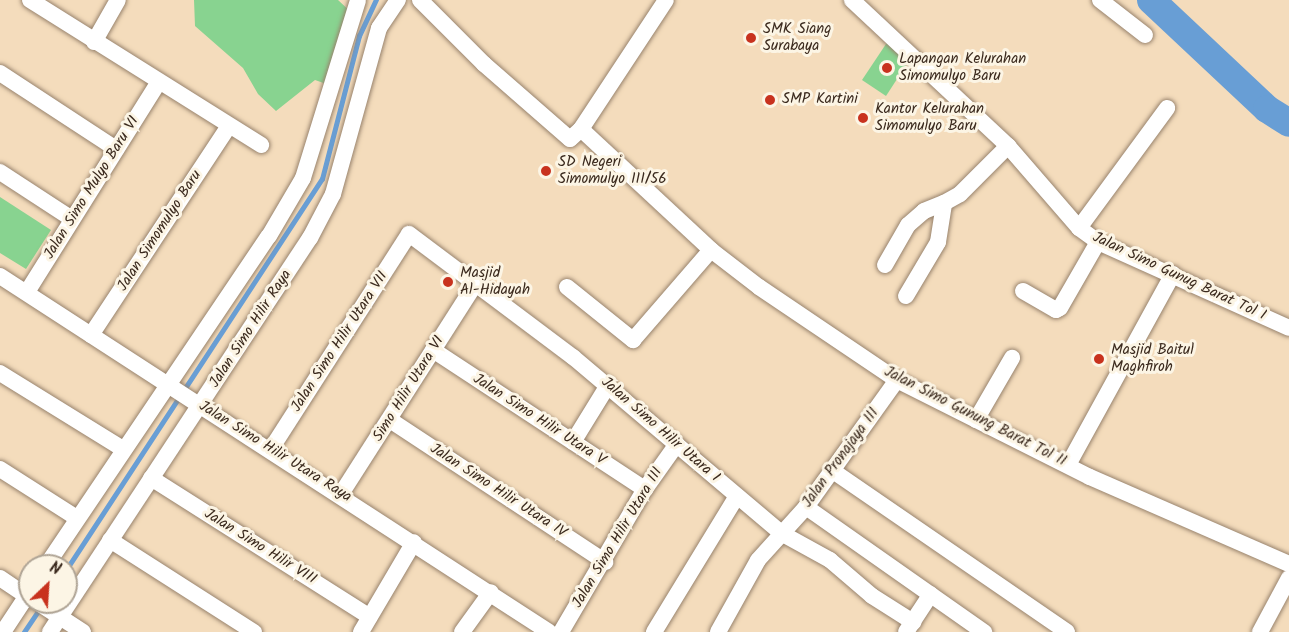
<!DOCTYPE html>
<html>
<head>
<meta charset="utf-8">
<style>
  body { margin:0 }
  #map { position:relative; width:1289px; height:632px; overflow:hidden; background:#f4dcbc; font-family:Kalam,sans-serif }
  div>[style] { position:absolute }
  [style*='--x'] { left:calc(var(--x)*1px); top:calc(var(--y)*1px); width:calc(var(--w)*1px); rotate:calc(var(--a)*1deg) }
  .green>* { inset:0; background:#88d390 }
  .stream>* { height:4.5px; margin:-2.25px; padding:0 2.25px; transform-origin:2.25px; border-radius:2.25px; background:#689ed5 }
  .river>* { height:28px; margin:-14px; padding:0 14px; transform-origin:14px; border-radius:14px; background:#689ed5 }
  .roads { filter:drop-shadow(0 0 2px #98836d) drop-shadow(0 0 2px #98836d) }
  .minor>* { height:16px; margin:-8px; padding:0 8px; transform-origin:8px; border-radius:8px; background:#fff }
  .dots>* { width:16px; height:16px; translate:-50% -50%; box-sizing:border-box; border:3px solid #fcf5e5; border-radius:50% }
  span { translate:-50% -50%; white-space:nowrap; text-align:center; line-height:1.15; -webkit-text-stroke:6px #fcf5e5; paint-order:stroke }
  .poi-label { font-size:15px; color:#3b2a1e }
  .left { translate:0 -50%; text-align:left }
  .street-label { font-size:15px; color:#3b2a1e }
  .north { position:absolute; left:18px; top:554px; width:60px; height:60px; box-sizing:border-box; background:#fcf5e5; border:2px solid #afa495; border-radius:50%; rotate:25deg; font-size:16px; font-weight:700; line-height:24px; text-align:center; color:#3b2a1e }
  .north::after { content:''; display:block; margin:auto; width:21px; height:27px; background:#c8321e; clip-path:polygon(50% 0,100% 100%,50% 72%,0 100%) }
</style>
</head>
<body>
<div id="map">
  <div class="green">
    <div style="clip-path:polygon(194px 0,338px 0,353px 14px,332px 86px,315px 80px,276px 111px,258px 94px,243px 68px,195px 26px)"></div>
    <div style="clip-path:polygon(888px 41px,912px 56px,886px 96px,862px 80px)"></div>
    <div style="clip-path:polygon(0 197px,51px 230px,26px 269px,0 253px)"></div>
  </div>
  <div class="stream">
    <div style="--x:66;--y:570;--w:467;--a:-56.8"></div>
    <div style="--x:322;--y:179;--w:148;--a:-75.5"></div>
    <div style="--x:359;--y:36;--w:40;--a:-65"></div>
    <div style="--x:24;--y:632;--w:30;--a:-56"></div>
  </div>
  <div class="river">
    <div style="--x:1151;--y:0;--w:159;--a:43.2"></div>
    <div style="--x:1267;--y:109;--w:26;--a:32"></div>
  </div>
  <div class="roads">
    <div class="minor">
      <div style="--x:30;--y:0;--w:273;--a:32.1"></div>
      <div style="--x:420;--y:0;--w:91;--a:45"></div>
      <div style="--x:484;--y:64;--w:114;--a:41.1"></div>
      <div style="--x:570;--y:139;--w:15;--a:-42"></div>
      <div style="--x:581;--y:129;--w:154;--a:-56.6"></div>
      <div style="--x:852;--y:0;--w:214;--a:43.1"></div>
      <div style="--x:1100;--y:0;--w:57;--a:37.9"></div>
      <div style="--x:94;--y:42;--w:48;--a:-60.3"></div>
      <div style="--x:0;--y:73;--w:139;--a:33.2"></div>
      <div style="--x:581;--y:129;--w:178;--a:42.9"></div>
      <div style="--x:711;--y:250;--w:61;--a:37.6"></div>
      <div style="--x:759;--y:287;--w:166;--a:34"></div>
      <div style="--x:897;--y:380;--w:216;--a:26.7"></div>
      <div style="--x:1090;--y:477;--w:217;--a:23.6"></div>
      <div style="--x:0;--y:172;--w:86;--a:33.1"></div>
      <div style="--x:1079;--y:228;--w:149;--a:-53.7"></div>
      <div style="--x:885;--y:265;--w:46;--a:-60.1"></div>
      <div style="--x:908;--y:225;--w:21;--a:-41"></div>
      <div style="--x:924;--y:211;--w:22;--a:-22"></div>
      <div style="--x:0;--y:276;--w:654;--a:32.96"></div>
      <div style="--x:567;--y:287;--w:85;--a:38.8"></div>
      <div style="--x:633;--y:340;--w:119;--a:-49.1"></div>
      <div style="--x:1023;--y:291;--w:38;--a:30"></div>
      <div style="--x:1056;--y:310;--w:4;--a:-27"></div>
      <div style="--x:1060;--y:308;--w:76;--a:-60.1"></div>
      <div style="--x:27;--y:292;--w:247;--a:-57.9"></div>
      <div style="--x:906;--y:296;--w:63;--a:-59.3"></div>
      <div style="--x:938;--y:242;--w:39;--a:-81"></div>
      <div style="--x:944;--y:203;--w:18;--a:-29"></div>
      <div style="--x:960;--y:194;--w:68;--a:-45"></div>
      <div style="--x:1008;--y:146;--w:108;--a:49.1"></div>
      <div style="--x:1079;--y:228;--w:24;--a:36"></div>
      <div style="--x:1098;--y:242;--w:209;--a:24.2"></div>
      <div style="--x:91;--y:335;--w:250;--a:-56.6"></div>
      <div style="--x:433;--y:350;--w:254;--a:33.3"></div>
      <div style="--x:0;--y:373;--w:145;--a:31.7"></div>
      <div style="--x:390;--y:420;--w:258;--a:33.4"></div>
      <div style="--x:976;--y:420;--w:72;--a:-59.9"></div>
      <div style="--x:573;--y:442;--w:67;--a:-58.4"></div>
      <div style="--x:271;--y:449;--w:255;--a:-57.3"></div>
      <div style="--x:409;--y:234;--w:205;--a:36.9"></div>
      <div style="--x:573;--y:357;--w:272;--a:40.2"></div>
      <div style="--x:781;--y:533;--w:56;--a:28.9"></div>
      <div style="--x:830;--y:560;--w:55;--a:40.6"></div>
      <div style="--x:872;--y:596;--w:49;--a:32.4"></div>
      <div style="--x:1068;--y:465;--w:218;--a:-61.2"></div>
      <div style="--x:0;--y:469;--w:91;--a:32.5"></div>
      <div style="--x:833;--y:471;--w:284;--a:34.5"></div>
      <div style="--x:151;--y:478;--w:259;--a:32.4"></div>
      <div style="--x:341;--y:494;--w:250;--a:-57.4"></div>
      <div style="--x:806;--y:507;--w:218;--a:35.1"></div>
      <div style="--x:110;--y:540;--w:171;--a:32.6"></div>
      <div style="--x:46;--y:566;--w:398;--a:-56"></div>
      <div style="--x:269;--y:236;--w:67;--a:-59.6"></div>
      <div style="--x:303;--y:178;--w:186;--a:-72.8"></div>
      <div style="--x:0;--y:578;--w:36;--a:34"></div>
      <div style="--x:37;--y:602;--w:55;--a:33.1"></div>
      <div style="--x:3;--y:632;--w:49;--a:-56.6"></div>
      <div style="--x:50;--y:632;--w:472;--a:-56.6"></div>
      <div style="--x:310;--y:238;--w:50;--a:-62.4"></div>
      <div style="--x:333;--y:194;--w:172;--a:-74.5"></div>
      <div style="--x:379;--y:28;--w:34;--a:-56"></div>
      <div style="--x:361;--y:632;--w:104;--a:-59.5"></div>
      <div style="--x:462;--y:632;--w:49;--a:-54.1"></div>
      <div style="--x:561;--y:632;--w:166;--a:-59.6"></div>
      <div style="--x:645;--y:489;--w:55;--a:-54.6"></div>
      <div style="--x:654;--y:632;--w:159;--a:-58.6"></div>
      <div style="--x:718;--y:632;--w:82;--a:-60.9"></div>
      <div style="--x:758;--y:560;--w:72;--a:-47.8"></div>
      <div style="--x:806;--y:507;--w:156;--a:-54.4"></div>
      <div style="--x:906;--y:632;--w:45;--a:-56.7"></div>
      <div style="--x:1260;--y:632;--w:61;--a:-61.8"></div>
    </div>
  </div>
  <div class="dots">
    <div style="left:751px;top:38px;background:#c8321e"></div>
    <div style="left:887px;top:68px;background:#c8321e"></div>
    <div style="left:770px;top:100px;background:#c8321e"></div>
    <div style="left:863px;top:118px;background:#c8321e"></div>
    <div style="left:546px;top:171px;background:#c8321e"></div>
    <div style="left:448px;top:282px;background:#c8321e"></div>
    <div style="left:1099px;top:359px;background:#c8321e"></div>
  </div>
  <div class="poi-label">
    <span class="left" style="left:763px;top:38px">SMK Siang<br>Surabaya</span>
    <span class="left" style="left:899px;top:68px">Lapangan Kelurahan<br>Simomulyo Baru</span>
    <span class="left" style="left:782px;top:100px">SMP Kartini</span>
    <span class="left" style="left:875px;top:118px">Kantor Kelurahan<br>Simomulyo Baru</span>
    <span class="left" style="left:558px;top:171px">SD Negeri<br>Simomulyo III/56</span>
    <span class="left" style="left:460px;top:282px">Masjid<br>Al-Hidayah</span>
    <span class="left" style="left:1111px;top:359px">Masjid Baitul<br>Maghfiroh</span>
  </div>
  <div class="street-label">
    <span style="left:92px;top:188px;rotate:-58deg">Jalan Simo Mulyo Baru VI</span>
    <span style="left:160px;top:231px;rotate:-57deg">Jalan Simomulyo Baru</span>
    <span style="left:1179px;top:277px;rotate:25deg">Jalan Simo Gunug Barat Tol I</span>
    <span style="left:251px;top:329px;rotate:-57deg">Jalan Simo Hilir Raya</span>
    <span style="left:340px;top:342px;rotate:-57deg">Jalan Simo Hilir Utara VII</span>
    <span style="left:409px;top:389px;rotate:-58deg">Simo Hilir Utara VI</span>
    <span style="left:975px;top:417px;rotate:27deg">Jalan Simo Gunung Barat Tol II</span>
    <span style="left:539px;top:420px;rotate:33deg">Jalan Simo Hilir Utara V</span>
    <span style="left:660px;top:430px;rotate:41deg">Jalan Simo Hilir Utara I</span>
    <span style="left:275px;top:452px;rotate:32deg">Jalan Simo Hilir Utara Raya</span>
    <span style="left:841px;top:458px;rotate:-54deg">Jalan Pronajaya III</span>
    <span style="left:498px;top:491px;rotate:33deg">Jalan Simo Hilir Utara IV</span>
    <span style="left:618px;top:538px;rotate:-59deg">Jalan Simo Hilir Utara III</span>
    <span style="left:260px;top:547px;rotate:32deg">Jalan Simo Hilir VIII</span>
  </div>
  <div class="north">N</div>
</div>
</body>
</html>
